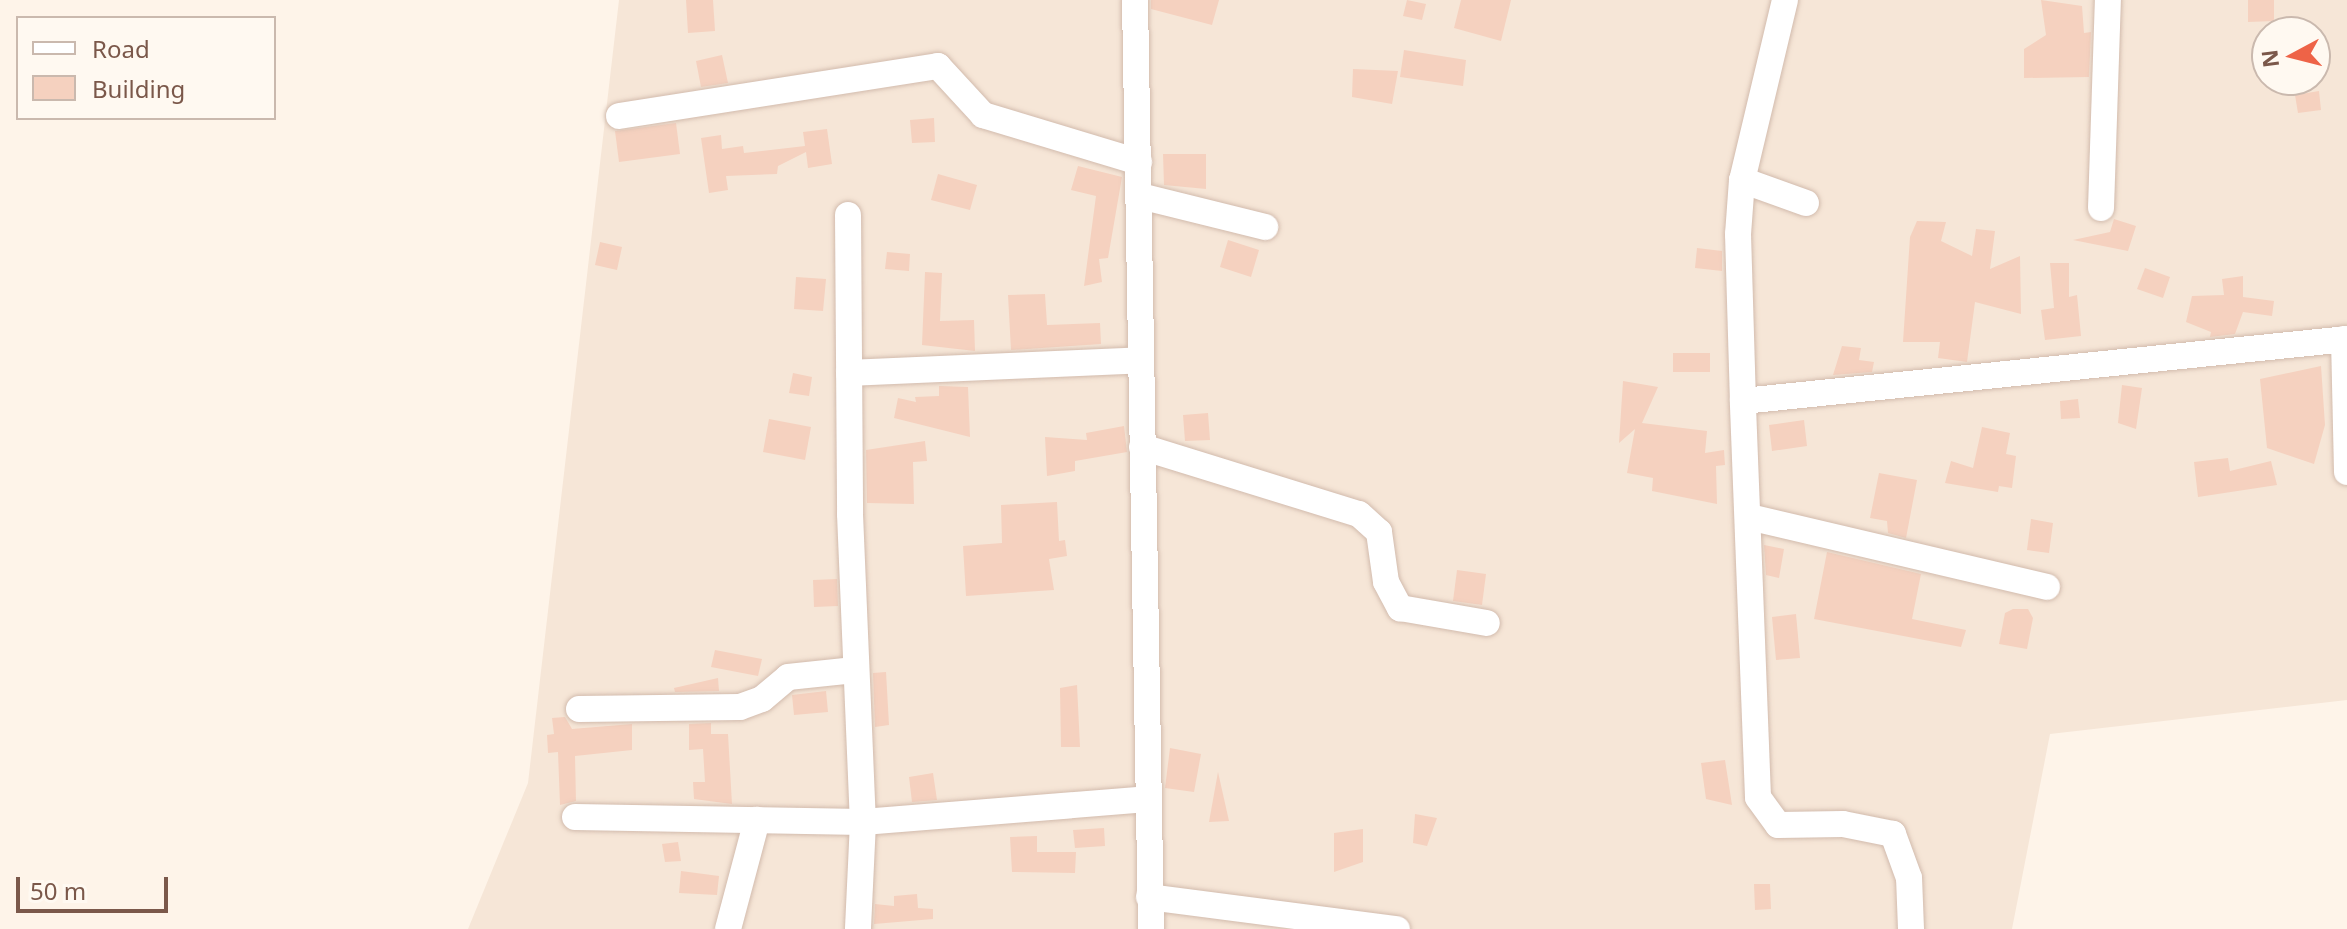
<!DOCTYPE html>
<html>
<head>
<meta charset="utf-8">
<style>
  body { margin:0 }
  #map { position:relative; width:2347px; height:929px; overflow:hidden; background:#fef4e9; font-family:"Noto Sans",sans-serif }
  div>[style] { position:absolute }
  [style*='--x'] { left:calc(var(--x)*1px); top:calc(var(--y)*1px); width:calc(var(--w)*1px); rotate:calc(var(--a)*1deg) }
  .residential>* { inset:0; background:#f6e6d7 }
  .building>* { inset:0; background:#f5d1bf }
  .roads { filter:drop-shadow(0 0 2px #d2bbad) drop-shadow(0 0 2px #d2bbad) }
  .minor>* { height:26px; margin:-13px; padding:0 13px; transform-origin:13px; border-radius:13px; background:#fff }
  span { translate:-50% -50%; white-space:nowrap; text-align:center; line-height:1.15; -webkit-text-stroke:6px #fff9f1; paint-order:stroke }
  .legend { position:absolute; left:16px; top:16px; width:260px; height:104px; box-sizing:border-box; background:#fff9f1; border:2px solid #cab9ae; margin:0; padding:10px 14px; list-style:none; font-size:24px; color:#7b584a }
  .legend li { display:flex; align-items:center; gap:16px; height:40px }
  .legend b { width:40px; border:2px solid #cab9ae }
  .north { position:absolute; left:2251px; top:16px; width:80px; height:80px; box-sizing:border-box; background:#fff9f1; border:2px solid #cab9ae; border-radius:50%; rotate:263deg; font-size:22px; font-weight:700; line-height:32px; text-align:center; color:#7b584a }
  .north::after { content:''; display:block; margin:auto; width:28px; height:36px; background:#ee6347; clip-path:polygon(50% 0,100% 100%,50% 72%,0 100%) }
  .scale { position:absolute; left:16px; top:877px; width:152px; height:36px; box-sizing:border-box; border:4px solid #7b584a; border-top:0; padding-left:10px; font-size:24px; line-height:28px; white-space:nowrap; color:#7b584a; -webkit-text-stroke:6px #fff9f1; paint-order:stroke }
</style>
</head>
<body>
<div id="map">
  <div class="residential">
    <div style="clip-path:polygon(evenodd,619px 0,2347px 0,2347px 700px,2050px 734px,2012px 929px,468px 929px,528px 783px,619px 0,2267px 32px,2315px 32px,2315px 80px,2267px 80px,2267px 32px)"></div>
  </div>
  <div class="building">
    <div style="clip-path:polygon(686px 0,713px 0,715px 31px,688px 33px)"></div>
    <div style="clip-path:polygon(1151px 0,1219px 0,1212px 25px,1151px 9px)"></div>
    <div style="clip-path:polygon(1407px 0,1426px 4px,1422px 20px,1403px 16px)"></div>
    <div style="clip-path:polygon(1461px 0,1511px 0,1501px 41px,1454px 28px)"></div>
    <div style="clip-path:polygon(2041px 0,2082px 6px,2084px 33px,2091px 32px,2089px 77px,2024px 78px,2024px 49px,2046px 35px)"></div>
    <div style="clip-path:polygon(2248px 0,2274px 0,2274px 21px,2248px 22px)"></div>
    <div style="clip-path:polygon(1404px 50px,1466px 60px,1463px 86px,1400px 77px)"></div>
    <div style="clip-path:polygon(722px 55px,728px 83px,701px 87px,696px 61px)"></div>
    <div style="clip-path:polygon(1353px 69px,1398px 71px,1392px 104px,1352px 97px)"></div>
    <div style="clip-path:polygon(2319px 91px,2321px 110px,2298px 113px,2295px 95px)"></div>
    <div style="clip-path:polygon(934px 118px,935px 142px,912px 143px,910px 120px)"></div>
    <div style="clip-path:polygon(676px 123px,680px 154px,619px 162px,615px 131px)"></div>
    <div style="clip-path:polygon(827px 129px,832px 164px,808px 168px,806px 152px,778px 166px,777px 174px,726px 176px,728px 190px,709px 193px,701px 138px,721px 135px,722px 149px,743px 146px,744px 153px,805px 146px,803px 132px)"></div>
    <div style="clip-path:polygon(1163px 154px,1206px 154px,1206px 189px,1164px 185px)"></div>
    <div style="clip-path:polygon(1078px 166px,1122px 177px,1108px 258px,1099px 259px,1102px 282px,1084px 286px,1096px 196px,1071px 190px)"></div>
    <div style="clip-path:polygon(938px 174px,977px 185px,970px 210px,931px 200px)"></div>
    <div style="clip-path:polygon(2114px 219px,2136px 226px,2128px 251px,2073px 240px,2110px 232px)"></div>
    <div style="clip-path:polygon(1917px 221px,1946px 222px,1941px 241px,1972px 256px,1976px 229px,1995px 231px,1990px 269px,2020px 256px,2021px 314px,1975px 302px,1967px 362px,1938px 358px,1940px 342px,1903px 342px,1910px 237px)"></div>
    <div style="clip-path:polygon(1228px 240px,1259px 250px,1251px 277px,1220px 267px)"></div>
    <div style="clip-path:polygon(600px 242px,622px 247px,617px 270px,595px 265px)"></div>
    <div style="clip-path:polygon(1697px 248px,1722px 251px,1722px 271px,1695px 268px)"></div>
    <div style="clip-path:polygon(887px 252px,910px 254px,909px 271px,885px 269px)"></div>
    <div style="clip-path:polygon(2050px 263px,2069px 263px,2069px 297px,2077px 295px,2081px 336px,2045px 340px,2041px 310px,2054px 308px)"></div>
    <div style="clip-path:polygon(2145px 268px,2170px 277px,2163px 298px,2137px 289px)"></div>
    <div style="clip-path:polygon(925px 272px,942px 273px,940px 321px,974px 320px,975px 351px,922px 345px)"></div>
    <div style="clip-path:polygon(2243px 276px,2243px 297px,2274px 301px,2272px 316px,2243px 312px,2235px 334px,2210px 337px,2211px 332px,2186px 322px,2192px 296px,2224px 295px,2222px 279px)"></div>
    <div style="clip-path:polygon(796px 277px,826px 279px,823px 311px,794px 309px)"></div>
    <div style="clip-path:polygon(1045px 294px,1047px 325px,1100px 323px,1101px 344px,1011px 350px,1008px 295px)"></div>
    <div style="clip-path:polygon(1842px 346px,1861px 348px,1859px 360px,1874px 362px,1872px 372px,1833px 375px)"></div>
    <div style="clip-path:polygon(1673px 353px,1710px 353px,1710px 372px,1673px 372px)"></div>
    <div style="clip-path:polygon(2321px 366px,2325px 425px,2314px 464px,2267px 448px,2260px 379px)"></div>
    <div style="clip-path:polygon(793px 373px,812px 377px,809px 396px,789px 393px)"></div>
    <div style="clip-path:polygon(1623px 381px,1658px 387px,1642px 423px,1707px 431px,1705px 453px,1724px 450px,1725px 465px,1716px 466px,1717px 504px,1652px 491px,1653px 478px,1627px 473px,1635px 429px,1619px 443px)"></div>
    <div style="clip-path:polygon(2122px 385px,2142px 388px,2136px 429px,2118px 423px)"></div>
    <div style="clip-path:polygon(939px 386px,968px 387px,970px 437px,894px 418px,898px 398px,916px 402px,915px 397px,939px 396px)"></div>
    <div style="clip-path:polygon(2078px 399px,2080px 418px,2061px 419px,2060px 401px)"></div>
    <div style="clip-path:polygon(1208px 413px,1210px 440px,1185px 441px,1183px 415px)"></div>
    <div style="clip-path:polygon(769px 419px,811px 427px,805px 460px,763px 452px)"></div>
    <div style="clip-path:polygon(1804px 420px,1807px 446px,1772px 451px,1769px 425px)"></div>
    <div style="clip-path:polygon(1124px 426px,1127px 452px,1075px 461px,1075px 471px,1047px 476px,1045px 437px,1087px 440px,1086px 433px)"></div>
    <div style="clip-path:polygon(1982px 427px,2010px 433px,2006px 454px,2016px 456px,2012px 488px,1999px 486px,1998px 492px,1945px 483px,1951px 461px,1973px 468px)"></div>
    <div style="clip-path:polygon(925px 441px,927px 461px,913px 462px,914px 504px,867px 503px,866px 450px)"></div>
    <div style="clip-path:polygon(2228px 458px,2230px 471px,2271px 461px,2277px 485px,2198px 497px,2194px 462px)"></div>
    <div style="clip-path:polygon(1879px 473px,1917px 480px,1906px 538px,1888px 533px,1887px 521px,1870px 518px)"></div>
    <div style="clip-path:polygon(1057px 502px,1059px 541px,1065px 540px,1067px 556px,1049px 559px,1054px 590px,966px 596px,963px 546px,1002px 543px,1001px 505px)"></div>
    <div style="clip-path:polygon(2031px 519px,2053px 523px,2049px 553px,2027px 550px)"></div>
    <div style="clip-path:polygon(1764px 545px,1784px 549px,1779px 578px,1766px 575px)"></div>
    <div style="clip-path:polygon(1827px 552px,1921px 574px,1912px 619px,1966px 630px,1961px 647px,1814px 619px)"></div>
    <div style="clip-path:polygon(1457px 570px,1486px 574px,1482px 605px,1453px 601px)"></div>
    <div style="clip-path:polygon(837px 579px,838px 606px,814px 607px,813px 580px)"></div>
    <div style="clip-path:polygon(2013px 609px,2028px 609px,2033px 618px,2027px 649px,1999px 644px,2005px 613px)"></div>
    <div style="clip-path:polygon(1796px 614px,1800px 658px,1776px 660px,1772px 617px)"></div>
    <div style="clip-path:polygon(715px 650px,762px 659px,758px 676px,711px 667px)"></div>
    <div style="clip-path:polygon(886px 672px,889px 725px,875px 727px,873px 673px)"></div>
    <div style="clip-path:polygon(718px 678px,719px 691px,675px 692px,674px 688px)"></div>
    <div style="clip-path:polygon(1077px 685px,1080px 747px,1061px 747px,1060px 688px)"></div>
    <div style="clip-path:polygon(826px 691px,828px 712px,794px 715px,792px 695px)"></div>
    <div style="clip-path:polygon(565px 717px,572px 729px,632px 724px,632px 750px,575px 756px,576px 801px,560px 805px,558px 752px,548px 753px,547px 735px,554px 734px,552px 718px)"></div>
    <div style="clip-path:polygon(711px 723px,711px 734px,728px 734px,732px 804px,694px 799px,693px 782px,705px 782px,703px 749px,689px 750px,689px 724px)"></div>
    <div style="clip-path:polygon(1170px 748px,1201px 754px,1194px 792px,1165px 788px)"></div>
    <div style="clip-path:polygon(1725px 760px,1732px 805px,1706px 799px,1701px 763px)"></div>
    <div style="clip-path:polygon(1218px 772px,1229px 821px,1209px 822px)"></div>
    <div style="clip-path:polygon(933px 773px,937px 800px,912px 802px,909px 777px)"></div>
    <div style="clip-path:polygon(1415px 814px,1437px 818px,1427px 846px,1413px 843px)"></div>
    <div style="clip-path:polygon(1104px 828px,1105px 846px,1075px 848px,1073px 830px)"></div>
    <div style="clip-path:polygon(1363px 829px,1363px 862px,1334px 872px,1334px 833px)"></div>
    <div style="clip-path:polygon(1037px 836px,1037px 852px,1076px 852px,1075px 873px,1012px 872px,1010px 837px)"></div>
    <div style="clip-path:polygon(678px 842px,681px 861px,665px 862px,662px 844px)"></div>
    <div style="clip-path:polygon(681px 871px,719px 876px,717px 895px,679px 893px)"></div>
    <div style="clip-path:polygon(1754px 884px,1770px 884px,1771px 909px,1755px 910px)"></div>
    <div style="clip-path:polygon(917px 894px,918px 908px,933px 909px,933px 919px,874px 924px,875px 904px,894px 906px,894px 896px)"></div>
  </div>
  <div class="roads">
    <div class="minor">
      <div style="--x:1135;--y:0;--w:929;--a:89.01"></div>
      <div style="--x:1785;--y:0;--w:185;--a:103.4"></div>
      <div style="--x:1742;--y:180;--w:68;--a:19.8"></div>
      <div style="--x:619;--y:116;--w:323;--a:-8.9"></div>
      <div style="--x:938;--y:66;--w:67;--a:47.4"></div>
      <div style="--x:983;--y:115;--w:163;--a:16.8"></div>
      <div style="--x:1742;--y:180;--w:54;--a:94.2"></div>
      <div style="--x:1738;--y:234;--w:167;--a:88.3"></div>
      <div style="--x:1140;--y:196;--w:129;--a:13.9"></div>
      <div style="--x:2101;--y:208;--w:208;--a:-88.1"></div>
      <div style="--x:848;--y:215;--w:299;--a:89.6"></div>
      <div style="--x:850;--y:514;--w:308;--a:87.6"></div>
      <div style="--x:863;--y:822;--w:107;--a:92.7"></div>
      <div style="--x:2344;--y:339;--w:133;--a:88.7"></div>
      <div style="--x:849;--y:373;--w:292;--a:-2.5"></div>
      <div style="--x:1142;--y:447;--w:227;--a:17.2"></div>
      <div style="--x:1359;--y:514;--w:27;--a:42"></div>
      <div style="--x:1379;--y:532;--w:50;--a:82"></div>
      <div style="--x:1386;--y:582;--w:30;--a:62"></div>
      <div style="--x:1400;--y:608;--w:88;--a:9.8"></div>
      <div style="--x:1749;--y:517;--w:306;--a:13.2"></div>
      <div style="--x:579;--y:709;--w:161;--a:-0.7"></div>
      <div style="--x:740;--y:707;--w:23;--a:-20"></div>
      <div style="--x:762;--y:699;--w:34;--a:-40"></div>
      <div style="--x:788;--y:677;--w:67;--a:-6"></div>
      <div style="--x:575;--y:817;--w:288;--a:1"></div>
      <div style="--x:863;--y:822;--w:285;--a:-4.6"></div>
      <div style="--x:1149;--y:897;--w:250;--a:7.4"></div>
      <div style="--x:728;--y:929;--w:113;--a:-75.1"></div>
      <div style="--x:1911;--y:929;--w:51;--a:-92.2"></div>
      <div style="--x:1909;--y:878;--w:47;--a:-110"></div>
      <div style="--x:1893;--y:834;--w:51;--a:-168.7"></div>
      <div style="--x:1843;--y:824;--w:65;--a:179.1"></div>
      <div style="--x:1778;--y:825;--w:34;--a:-126"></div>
      <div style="--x:1758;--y:797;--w:396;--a:-92.2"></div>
      <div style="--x:1743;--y:401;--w:607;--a:-5.86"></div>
    </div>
  </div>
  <ul class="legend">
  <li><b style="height:10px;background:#fff"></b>Road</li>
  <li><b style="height:22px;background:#f5d1bf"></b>Building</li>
  </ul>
  <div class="north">N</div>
  <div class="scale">50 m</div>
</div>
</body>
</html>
